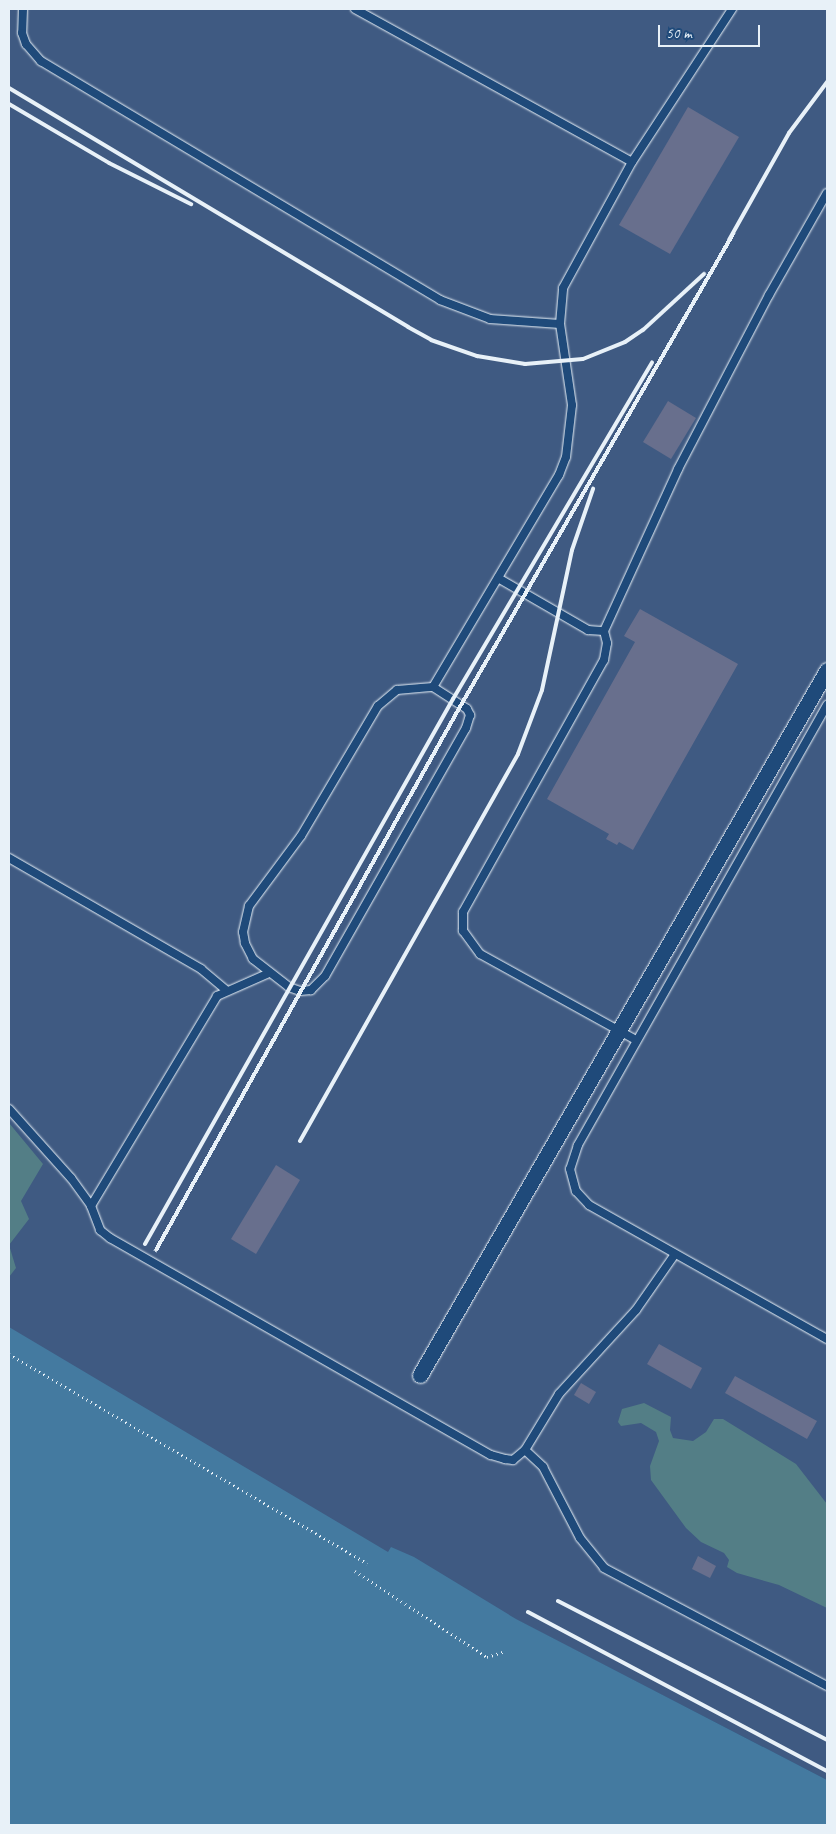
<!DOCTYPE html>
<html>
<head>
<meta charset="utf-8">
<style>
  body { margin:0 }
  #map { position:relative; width:836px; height:1834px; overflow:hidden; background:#2e517e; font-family:Caveat,sans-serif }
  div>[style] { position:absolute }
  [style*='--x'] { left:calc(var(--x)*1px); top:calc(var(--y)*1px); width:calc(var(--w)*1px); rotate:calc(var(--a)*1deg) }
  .built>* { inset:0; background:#3f5a82 }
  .green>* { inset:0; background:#537e86 }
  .water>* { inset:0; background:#447aa0 }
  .building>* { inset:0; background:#686f8d }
  .path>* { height:2.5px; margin-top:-1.25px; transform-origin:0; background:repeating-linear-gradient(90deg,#e8f1f8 0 1px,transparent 0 5px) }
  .roads { filter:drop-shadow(0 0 1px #e8f1f8) drop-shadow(0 0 1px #e8f1f8) }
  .service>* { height:8px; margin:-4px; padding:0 4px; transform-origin:4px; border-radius:4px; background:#1f4a7a }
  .minor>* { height:15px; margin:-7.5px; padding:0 7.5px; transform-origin:7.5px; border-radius:7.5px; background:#1f4a7a }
  .rail>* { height:4px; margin:-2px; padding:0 2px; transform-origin:2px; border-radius:2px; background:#e8f1f8 }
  span { translate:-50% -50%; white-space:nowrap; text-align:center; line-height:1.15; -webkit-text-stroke:5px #1f4a7a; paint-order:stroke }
  .frame { position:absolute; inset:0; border:10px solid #e8f1f8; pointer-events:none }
  .scale { position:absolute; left:658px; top:25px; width:102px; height:22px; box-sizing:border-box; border:2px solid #e8f1f8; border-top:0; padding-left:6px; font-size:15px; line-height:18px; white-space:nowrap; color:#e8f1f8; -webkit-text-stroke:4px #1f4a7a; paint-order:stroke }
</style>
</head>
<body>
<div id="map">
  <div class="built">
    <div style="clip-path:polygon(9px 9px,827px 9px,827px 1780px,517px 1620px,9px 1366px)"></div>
  </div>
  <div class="green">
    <div style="clip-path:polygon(9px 1123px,43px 1164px,21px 1201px,29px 1219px,9px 1245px,16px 1268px,9px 1277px)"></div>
    <div style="clip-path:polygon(644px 1403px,671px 1417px,670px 1430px,673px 1438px,693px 1441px,706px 1432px,714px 1419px,723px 1419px,796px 1464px,827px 1504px,827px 1608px,779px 1585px,737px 1573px,727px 1567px,729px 1560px,724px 1553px,701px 1542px,686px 1528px,651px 1480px,650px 1466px,659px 1441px,656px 1432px,641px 1423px,621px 1426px,618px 1422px,622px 1409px)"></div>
  </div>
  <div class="water">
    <div style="clip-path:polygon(9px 1327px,388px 1552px,391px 1547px,414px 1557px,516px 1619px,827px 1780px,827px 1825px,9px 1825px)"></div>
  </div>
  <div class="building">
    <div style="clip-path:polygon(688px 107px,739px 137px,670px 254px,619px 225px)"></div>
    <div style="clip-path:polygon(668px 401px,696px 418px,671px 459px,643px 442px)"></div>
    <div style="clip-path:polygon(640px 609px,738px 664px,633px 850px,619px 842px,617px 845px,606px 839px,609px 834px,547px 799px,635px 642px,624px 636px)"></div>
    <div style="clip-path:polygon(276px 1165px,300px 1180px,256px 1254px,231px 1239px)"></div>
    <div style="clip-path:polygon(659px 1344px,702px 1368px,691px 1389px,647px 1364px)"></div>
    <div style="clip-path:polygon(735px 1376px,817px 1421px,807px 1439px,725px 1393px)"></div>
    <div style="clip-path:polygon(581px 1383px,596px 1392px,589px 1404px,574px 1395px)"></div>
    <div style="clip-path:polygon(698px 1556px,716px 1566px,710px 1578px,692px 1569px)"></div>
  </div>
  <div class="path">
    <div style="--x:9;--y:1354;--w:415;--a:30.3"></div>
    <div style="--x:355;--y:1571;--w:158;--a:33.1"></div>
    <div style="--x:487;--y:1657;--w:19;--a:-18"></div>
  </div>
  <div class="roads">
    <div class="service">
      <div style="--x:23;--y:9;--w:24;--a:92"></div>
      <div style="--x:22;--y:33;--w:12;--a:70"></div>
      <div style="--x:26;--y:44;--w:23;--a:49"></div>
      <div style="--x:41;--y:61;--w:465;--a:30.9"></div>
      <div style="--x:440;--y:300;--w:53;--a:20.8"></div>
      <div style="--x:490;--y:319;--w:70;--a:4.1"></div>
      <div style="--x:355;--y:9;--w:316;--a:28.9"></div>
      <div style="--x:632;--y:162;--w:183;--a:-56.8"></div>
      <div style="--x:498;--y:578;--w:104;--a:30"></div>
      <div style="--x:588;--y:630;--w:16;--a:4"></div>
      <div style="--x:433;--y:687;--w:40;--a:32.9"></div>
      <div style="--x:467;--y:709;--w:7;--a:63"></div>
      <div style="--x:470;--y:715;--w:14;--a:107"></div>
      <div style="--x:466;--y:728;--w:285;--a:119.6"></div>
      <div style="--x:325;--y:976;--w:20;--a:135"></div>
      <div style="--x:311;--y:990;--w:11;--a:175"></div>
      <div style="--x:300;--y:991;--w:12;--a:-160"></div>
      <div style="--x:289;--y:987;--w:46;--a:-142.1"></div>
      <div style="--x:253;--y:959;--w:18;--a:-117"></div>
      <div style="--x:245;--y:943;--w:11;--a:-100"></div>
      <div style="--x:243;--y:932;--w:27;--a:-77"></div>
      <div style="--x:249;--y:906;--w:87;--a:-53.4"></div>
      <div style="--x:301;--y:836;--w:151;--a:-59.4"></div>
      <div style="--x:378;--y:706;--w:25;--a:-40"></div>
      <div style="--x:397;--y:690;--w:36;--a:-5"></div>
      <div style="--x:433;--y:687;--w:247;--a:-59.3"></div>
      <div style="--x:559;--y:475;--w:19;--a:-69"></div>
      <div style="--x:566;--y:457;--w:52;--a:-83.4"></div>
      <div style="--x:572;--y:405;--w:82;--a:-98.4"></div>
      <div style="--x:560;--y:324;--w:36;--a:-85"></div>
      <div style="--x:563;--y:288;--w:144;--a:-61.3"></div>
      <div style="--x:827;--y:705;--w:506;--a:119.51"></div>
      <div style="--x:578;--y:1145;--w:25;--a:108"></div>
      <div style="--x:570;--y:1169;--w:23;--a:75"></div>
      <div style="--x:576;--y:1191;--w:19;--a:47"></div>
      <div style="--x:589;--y:1205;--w:273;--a:29.4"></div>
      <div style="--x:9;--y:858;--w:222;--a:30"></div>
      <div style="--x:201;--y:969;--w:33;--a:40"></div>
      <div style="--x:636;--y:1040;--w:178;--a:-151.1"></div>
      <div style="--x:480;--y:954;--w:29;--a:-126"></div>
      <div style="--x:463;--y:931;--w:19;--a:-90"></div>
      <div style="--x:463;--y:912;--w:289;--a:-60.8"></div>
      <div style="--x:604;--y:660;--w:17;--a:-80"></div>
      <div style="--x:607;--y:643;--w:12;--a:-104"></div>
      <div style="--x:604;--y:631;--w:178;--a:-65.4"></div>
      <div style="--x:678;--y:469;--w:196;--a:-62.4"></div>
      <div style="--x:769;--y:295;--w:117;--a:-60.4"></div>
      <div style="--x:9;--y:1109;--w:93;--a:48.1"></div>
      <div style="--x:71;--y:1178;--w:34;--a:54"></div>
      <div style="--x:91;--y:1206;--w:26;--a:69"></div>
      <div style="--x:100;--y:1230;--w:13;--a:39"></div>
      <div style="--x:110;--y:1238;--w:438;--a:29.7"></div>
      <div style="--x:491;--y:1455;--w:15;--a:16"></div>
      <div style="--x:505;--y:1459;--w:8;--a:7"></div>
      <div style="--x:513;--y:1460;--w:16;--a:-40"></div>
      <div style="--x:525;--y:1450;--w:66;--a:-58.7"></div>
      <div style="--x:559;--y:1394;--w:114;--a:-47.5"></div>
      <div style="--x:636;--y:1310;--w:68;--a:-55.1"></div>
      <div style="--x:91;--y:1206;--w:245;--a:-59"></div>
      <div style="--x:217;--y:996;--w:57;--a:-23.9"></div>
      <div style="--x:525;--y:1450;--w:25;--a:43"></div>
      <div style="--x:543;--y:1467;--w:80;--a:62.5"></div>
      <div style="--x:580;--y:1538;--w:38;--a:51"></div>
      <div style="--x:604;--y:1568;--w:252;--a:27.9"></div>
    </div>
    <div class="minor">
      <div style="--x:420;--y:1375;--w:814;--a:-60"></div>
    </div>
  </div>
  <div class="rail">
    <div style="--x:9;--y:88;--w:465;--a:30.9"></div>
    <div style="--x:408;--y:327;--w:26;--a:29"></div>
    <div style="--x:431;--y:340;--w:49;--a:19.2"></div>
    <div style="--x:477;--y:356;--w:49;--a:9.5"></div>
    <div style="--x:525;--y:364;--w:58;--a:-4.9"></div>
    <div style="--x:583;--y:359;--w:45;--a:-22"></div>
    <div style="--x:625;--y:342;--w:22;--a:-34"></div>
    <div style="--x:643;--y:330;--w:83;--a:-42.6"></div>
    <div style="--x:9;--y:104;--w:116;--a:30.5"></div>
    <div style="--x:109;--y:163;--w:92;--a:26.6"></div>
    <div style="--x:729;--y:240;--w:123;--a:-60.7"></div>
    <div style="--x:789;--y:133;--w:64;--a:-53.3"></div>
    <div style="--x:300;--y:1141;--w:444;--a:-60.6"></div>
    <div style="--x:518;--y:754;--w:68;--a:-69.4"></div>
    <div style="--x:542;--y:690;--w:143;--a:-77.9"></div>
    <div style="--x:572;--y:550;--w:65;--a:-71"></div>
    <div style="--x:145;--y:1244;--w:626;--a:-60.53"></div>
    <div style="--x:453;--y:699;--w:391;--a:-59.4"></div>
    <div style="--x:156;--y:1250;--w:625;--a:-60.77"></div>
    <div style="--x:461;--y:705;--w:544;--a:-59.99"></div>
    <div style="--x:558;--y:1601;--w:303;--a:27.3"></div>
    <div style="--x:528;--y:1612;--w:339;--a:28"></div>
  </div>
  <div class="frame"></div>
  <div class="scale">50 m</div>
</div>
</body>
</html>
